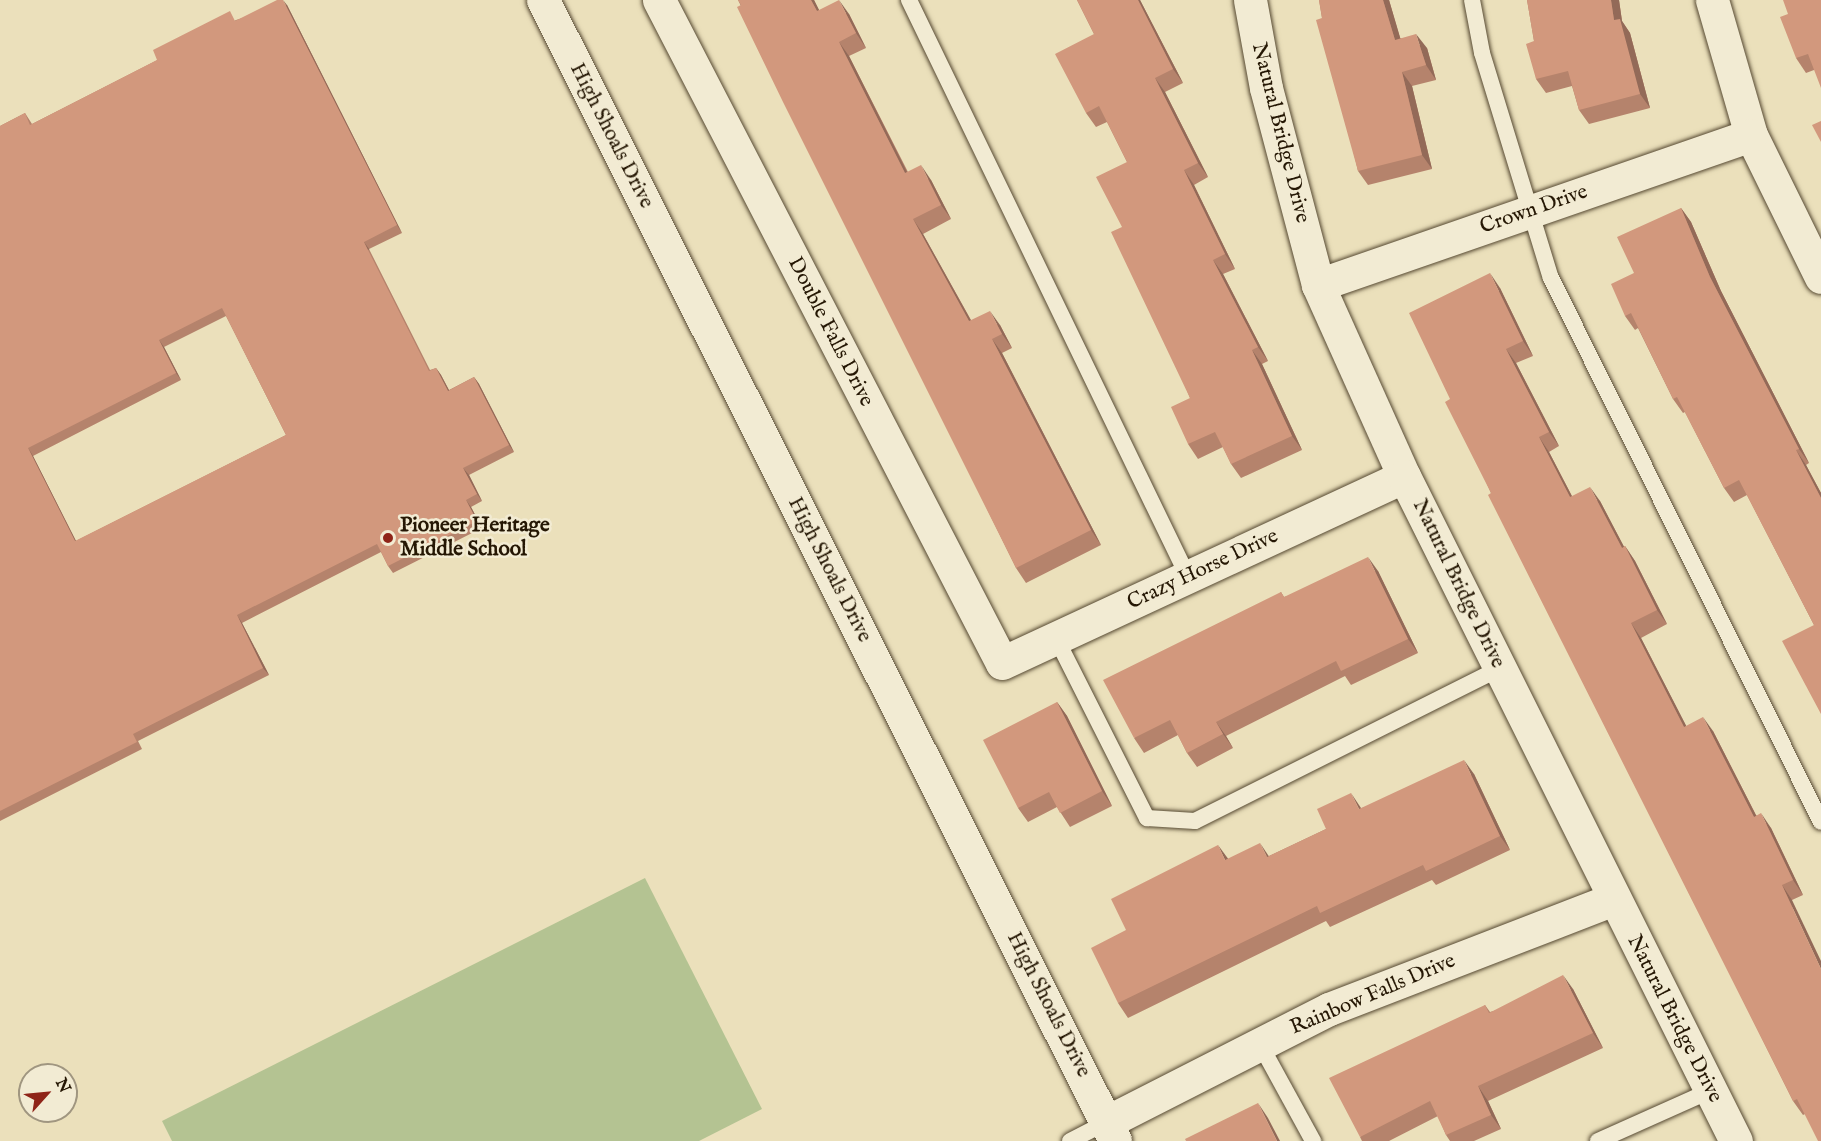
<!DOCTYPE html>
<html>
<head>
<meta charset="utf-8">
<style>
  body { margin:0 }
  #map { position:relative; width:1821px; height:1141px; overflow:hidden; background:#ebe0bb; font-family:"IM FELL English",serif }
  div>[style] { position:absolute }
  .green>* { inset:0; background:#b4c392 }
  .roads { filter:drop-shadow(0 0 2px #564932) drop-shadow(0 0 2px #564932) }
  .service>* { height:16px; margin:-8px; padding:0 8px; transform-origin:8px; border-radius:8px; background:#f2ebd3 }
  .minor>* { height:33px; margin:-16.5px; padding:0 16.5px; transform-origin:16.5px; border-radius:16.5px; background:#f2ebd3 }
  .tertiary>* { height:33px; margin:-16.5px; padding:0 16.5px; transform-origin:16.5px; border-radius:16.5px; background:#f2ebd3 }
  .wall>* { inset:0; background:#b5836c }
  .shaded-wall>* { inset:0; background:#936a58; transform-origin:0 0 }
  .building>* { inset:0; background:#d2987d }
  .dots>* { width:16px; height:16px; translate:-50% -50%; box-sizing:border-box; border:3px solid #f2ebd3; border-radius:50% }
  span { translate:-50% -50%; white-space:nowrap; text-align:center; line-height:1.15; -webkit-text-stroke:5px #f2ebd3; paint-order:stroke }
  .street-label { font-size:21px; color:#251704 }
  .poi-label { font-size:21px; color:#251704; font-weight:700 }
  .left { translate:0 -50%; text-align:left }
  .north { position:absolute; left:18px; top:1063px; width:60px; height:60px; box-sizing:border-box; background:#f2ebd3; border:2px solid #a09680; border-radius:50%; rotate:63deg; font-size:16px; font-weight:700; line-height:24px; text-align:center; color:#251704 }
  .north::after { content:''; display:block; margin:auto; width:21px; height:27px; background:#8f2418; clip-path:polygon(50% 0,100% 100%,50% 72%,0 100%) }
</style>
</head>
<body>
<div id="map">
  <div class="green">
    <div style="clip-path:polygon(645px 878px,762px 1109px,699px 1141px,172px 1141px,162px 1121px)"></div>
  </div>
  <div class="roads">
    <div class="service">
      <div style="left:909px;top:0;width:641px;rotate:64.19deg"></div>
      <div style="left:1472px;top:0;width:54px;rotate:79.3deg"></div>
      <div style="left:1482px;top:53px;width:235px;rotate:73deg"></div>
      <div style="left:1551px;top:278px;width:607px;rotate:63.6deg"></div>
      <div style="left:1056px;top:638px;width:202px;rotate:63.2deg"></div>
      <div style="left:1147px;top:818px;width:48px;rotate:3.6deg"></div>
      <div style="left:1195px;top:821px;width:341px;rotate:-26.6deg"></div>
      <div style="left:1260px;top:1044px;width:111px;rotate:61.3deg"></div>
      <div style="left:1070px;top:1141px;width:42px;rotate:-27.2deg"></div>
      <div style="left:1598px;top:1141px;width:123px;rotate:-24.1deg"></div>
    </div>
    <div class="minor">
      <div style="left:659px;top:0;width:746px;rotate:62.65deg"></div>
      <div style="left:1002px;top:663px;width:443px;rotate:-24.9deg"></div>
      <div style="left:1250px;top:0;width:89px;rotate:79.7deg"></div>
      <div style="left:1266px;top:88px;width:204px;rotate:75.2deg"></div>
      <div style="left:1318px;top:285px;width:209px;rotate:65.8deg"></div>
      <div style="left:1404px;top:476px;width:743px;rotate:63.47deg"></div>
      <div style="left:1712px;top:0;width:141px;rotate:73.9deg"></div>
      <div style="left:1751px;top:135px;width:158px;rotate:63.8deg"></div>
      <div style="left:1318px;top:285px;width:458px;rotate:-19.1deg"></div>
      <div style="left:1107px;top:1122px;width:249px;rotate:-27deg"></div>
      <div style="left:1329px;top:1009px;width:305px;rotate:-21.1deg"></div>
    </div>
    <div class="tertiary">
      <div style="left:543px;top:0;width:1276px;rotate:63.37deg"></div>
    </div>
  </div>
  <div class="wall">
    <div style="clip-path:polygon(738px 0,814px 0,819px 10px,849px 14px,866px 48px,849px 56px,908px 172px,931px 180px,951px 219px,923px 234px,971px 320px,1000px 325px,1012px 348px,1002px 353px,1101px 545px,1026px 583px,1016px 568px)"></div>
    <div style="clip-path:polygon(1077px 0,1140px 0,1183px 83px,1165px 92px,1208px 177px,1194px 185px,1235px 269px,1223px 274px,1268px 361px,1262px 364px,1302px 450px,1241px 478px,1231px 464px,1223px 447px,1198px 459px,1188px 444px,1190px 398px,1122px 227px,1127px 162px,1107px 122px,1096px 127px,1086px 113px,1094px 34px)"></div>
    <div style="clip-path:polygon(1319px 0,1389px 0,1400px 38px,1427px 48px,1436px 80px,1412px 86px,1432px 169px,1368px 185px,1358px 171px,1322px 18px)"></div>
    <div style="clip-path:polygon(1527px 0,1619px 0,1622px 21px,1630px 33px,1650px 108px,1589px 124px,1579px 110px,1572px 86px,1546px 93px,1536px 79px,1534px 41px)"></div>
    <div style="clip-path:polygon(1821px 0,1814px 70px,1806px 73px,1796px 58px)"></div>
    <div style="clip-path:polygon(evenodd,287px 5px,402px 233px,369px 249px,430px 370px,436px 368px,441px 375px,449px 390px,474px 377px,479px 384px,514px 452px,469px 475px,482px 501px,471px 507px,482px 528px,393px 573px,388px 566px,381px 552px,242px 623px,269px 675px,138px 741px,142px 749px,0 821px,0 126px,25px 113px,32px 124px,236px 20px,287px 5px,226px 316px,286px 435px,76px 541px,33px 456px,181px 380px,164px 347px,226px 316px)"></div>
    <div style="clip-path:polygon(1681px 208px,1691px 222px,1721px 291px,1809px 463px,1806px 465px,1821px 493px,1821px 714px,1814px 625px,1747px 495px,1734px 502px,1724px 488px,1685px 412px,1683px 413px,1673px 399px,1638px 328px,1635px 330px,1625px 316px,1634px 273px)"></div>
    <div style="clip-path:polygon(1500px 288px,1533px 356px,1516px 363px,1559px 446px,1549px 452px,1572px 496px,1600px 501px,1624px 547px,1625px 546px,1635px 561px,1667px 624px,1641px 638px,1686px 726px,1713px 731px,1756px 815px,1771px 828px,1803px 895px,1792px 900px,1805px 1114px,1803px 1115px,1793px 1101px,1491px 493px,1450px 399px)"></div>
    <div style="clip-path:polygon(1378px 571px,1418px 653px,1351px 685px,1345px 676px,1226px 736px,1233px 748px,1197px 767px,1187px 753px,1178px 735px,1144px 753px,1134px 738px,1281px 592px,1284px 597px)"></div>
    <div style="clip-path:polygon(1057px 702px,1067px 716px,1112px 806px,1070px 827px,1057px 807px,1028px 822px,1018px 808px)"></div>
    <div style="clip-path:polygon(1474px 774px,1510px 850px,1436px 885px,1432px 880px,1330px 927px,1326px 921px,1128px 1018px,1118px 1003px,1126px 930px,1228px 859px,1269px 856px,1326px 829px,1362px 808px)"></div>
    <div style="clip-path:polygon(1573px 989px,1603px 1048px,1488px 1101px,1501px 1129px,1474px 1141px,1450px 1141px,1446px 1135px,1438px 1116px,1389px 1141px,1362px 1141px,1360px 1137px,1485px 1005px,1490px 1012px)"></div>
  </div>
  <div class="shaded-wall">
    <div style="clip-path:polygon(283px 0,287px 5px,402px 233px,397px 225px)"></div>
    <div style="clip-path:polygon(811px 0,814px 0,827px 26px,817px 11px)"></div>
    <div style="clip-path:polygon(839px 0,849px 14px,866px 48px,856px 33px)"></div>
    <div style="clip-path:polygon(1138px 0,1140px 0,1183px 83px,1173px 69px)"></div>
    <div style="clip-path:polygon(1383px 0,1389px 0,1405px 54px,1395px 40px)"></div>
    <div style="clip-path:polygon(1611px 0,1619px 0,1622px 21px,1630px 33px,1650px 108px,1640px 94px,1614px 20px)"></div>
    <div style="clip-path:polygon(1416px 34px,1427px 48px,1436px 80px,1426px 65px)"></div>
    <div style="clip-path:polygon(839px 42px,849px 56px,915px 188px,905px 173px)"></div>
    <div style="clip-path:polygon(1402px 72px,1412px 86px,1432px 169px,1422px 155px)"></div>
    <div style="clip-path:polygon(1155px 78px,1165px 92px,1208px 177px,1198px 163px)"></div>
    <div style="clip-path:polygon(921px 165px,931px 180px,951px 219px,941px 205px)"></div>
    <div style="clip-path:polygon(1184px 170px,1194px 185px,1235px 269px,1225px 254px)"></div>
    <div style="clip-path:polygon(1681px 208px,1691px 222px,1721px 291px,1809px 463px,1799px 449px,1710px 277px)"></div>
    <div style="clip-path:polygon(913px 219px,923px 234px,979px 335px,969px 321px)"></div>
    <div style="left:364px;top:242px;width:9px;height:144px;rotate:54deg"></div>
    <div style="clip-path:polygon(1213px 260px,1223px 274px,1268px 361px,1258px 347px)"></div>
    <div style="clip-path:polygon(1490px 273px,1500px 288px,1533px 356px,1523px 341px)"></div>
    <div style="clip-path:polygon(990px 311px,1000px 325px,1012px 348px,1002px 334px)"></div>
    <div style="clip-path:polygon(992px 339px,1002px 353px,1101px 545px,1091px 530px)"></div>
    <div style="clip-path:polygon(159px 340px,164px 347px,181px 380px,176px 373px)"></div>
    <div style="clip-path:polygon(1506px 349px,1516px 363px,1559px 446px,1549px 432px)"></div>
    <div style="clip-path:polygon(1252px 350px,1262px 364px,1302px 450px,1292px 436px)"></div>
    <div style="clip-path:polygon(436px 368px,441px 375px,453px 398px,448px 391px)"></div>
    <div style="clip-path:polygon(474px 377px,479px 384px,514px 452px,509px 445px)"></div>
    <div style="clip-path:polygon(1539px 437px,1549px 452px,1580px 512px,1570px 497px)"></div>
    <div style="clip-path:polygon(28px 448px,33px 456px,80px 549px,75px 541px)"></div>
    <div style="clip-path:polygon(1796px 450px,1806px 465px,1821px 493px,1821px 498px)"></div>
    <div style="clip-path:polygon(463px 468px,469px 475px,482px 501px,477px 494px)"></div>
    <div style="clip-path:polygon(1590px 487px,1600px 501px,1632px 562px,1622px 548px)"></div>
    <div style="clip-path:polygon(466px 500px,471px 507px,482px 528px,477px 521px)"></div>
    <div style="clip-path:polygon(1625px 546px,1635px 561px,1667px 624px,1657px 610px)"></div>
    <div style="clip-path:polygon(1368px 557px,1378px 571px,1418px 653px,1408px 639px)"></div>
    <div style="clip-path:polygon(237px 615px,242px 623px,269px 675px,263px 668px)"></div>
    <div style="clip-path:polygon(1631px 623px,1641px 638px,1694px 741px,1684px 727px)"></div>
    <div style="clip-path:polygon(1057px 702px,1067px 716px,1112px 806px,1102px 791px)"></div>
    <div style="clip-path:polygon(1703px 717px,1713px 731px,1764px 831px,1754px 817px)"></div>
    <div style="clip-path:polygon(1216px 722px,1226px 736px,1233px 748px,1223px 734px)"></div>
    <div style="clip-path:polygon(1464px 760px,1474px 774px,1510px 850px,1500px 836px)"></div>
    <div style="clip-path:polygon(1351px 793px,1361px 808px,1369px 824px,1359px 809px)"></div>
    <div style="clip-path:polygon(1761px 813px,1771px 828px,1803px 895px,1793px 880px)"></div>
    <div style="clip-path:polygon(1260px 843px,1270px 858px,1267px 857px)"></div>
    <div style="clip-path:polygon(1218px 845px,1229px 860px,1225px 860px)"></div>
    <div style="clip-path:polygon(1782px 885px,1792px 900px,1821px 961px,1821px 969px)"></div>
    <div style="clip-path:polygon(1563px 975px,1573px 989px,1603px 1048px,1593px 1033px)"></div>
    <div style="clip-path:polygon(1478px 1086px,1488px 1101px,1501px 1129px,1491px 1115px)"></div>
    <div style="clip-path:polygon(1258px 1103px,1268px 1118px,1280px 1141px,1277px 1141px)"></div>
  </div>
  <div class="building">
    <div style="clip-path:polygon(evenodd,277px 0,283px 0,397px 225px,364px 242px,429px 371px,436px 368px,448px 391px,474px 377px,509px 445px,463px 468px,477px 494px,466px 500px,477px 521px,388px 566px,377px 544px,237px 615px,263px 668px,133px 734px,137px 742px,0 811px,0 126px,25px 113px,30px 125px,157px 60px,153px 50px,230px 11px,235px 21px,277px 0,222px 308px,286px 435px,75px 541px,28px 448px,176px 373px,159px 340px,222px 308px)"></div>
    <div style="clip-path:polygon(738px 0,811px 0,817px 11px,839px 0,856px 33px,839px 42px,905px 173px,921px 165px,941px 205px,913px 219px,969px 321px,990px 311px,1002px 334px,992px 339px,1091px 530px,1016px 568px,783px 102px,737px 7px,741px 5px)"></div>
    <div style="clip-path:polygon(1077px 0,1138px 0,1173px 69px,1155px 78px,1198px 163px,1184px 170px,1225px 254px,1213px 260px,1258px 347px,1252px 350px,1292px 436px,1231px 464px,1215px 432px,1188px 444px,1171px 407px,1190px 398px,1111px 232px,1122px 227px,1096px 177px,1127px 162px,1099px 106px,1086px 113px,1055px 54px,1094px 34px)"></div>
    <div style="clip-path:polygon(1319px 0,1383px 0,1395px 40px,1416px 34px,1426px 65px,1402px 72px,1422px 155px,1358px 171px,1316px 20px,1322px 18px)"></div>
    <div style="clip-path:polygon(1527px 0,1611px 0,1614px 20px,1620px 19px,1640px 94px,1579px 110px,1568px 71px,1536px 79px,1526px 44px,1534px 41px)"></div>
    <div style="clip-path:polygon(1783px 0,1821px 0,1821px 88px,1808px 54px,1796px 58px,1780px 17px,1788px 14px)"></div>
    <div style="clip-path:polygon(1821px 121px,1821px 142px,1812px 125px)"></div>
    <div style="clip-path:polygon(1681px 208px,1710px 277px,1799px 449px,1796px 450px,1821px 498px,1821px 714px,1782px 641px,1814px 625px,1739px 480px,1724px 488px,1677px 397px,1673px 399px,1631px 313px,1625px 316px,1611px 284px,1634px 273px,1617px 237px)"></div>
    <div style="clip-path:polygon(1490px 273px,1523px 341px,1506px 349px,1549px 432px,1539px 437px,1570px 497px,1590px 487px,1622px 548px,1625px 546px,1657px 610px,1631px 623px,1684px 727px,1703px 717px,1754px 817px,1761px 813px,1793px 880px,1782px 885px,1821px 969px,1821px 1141px,1818px 1141px,1797px 1099px,1793px 1101px,1488px 495px,1491px 493px,1445px 402px,1450px 399px,1409px 313px)"></div>
    <div style="clip-path:polygon(1368px 557px,1408px 639px,1341px 671px,1336px 661px,1216px 722px,1223px 734px,1187px 753px,1170px 720px,1134px 738px,1103px 680px,1281px 592px,1284px 597px)"></div>
    <div style="clip-path:polygon(1057px 702px,1102px 791px,1060px 813px,1049px 792px,1018px 808px,983px 740px)"></div>
    <div style="clip-path:polygon(1464px 760px,1500px 836px,1426px 871px,1423px 865px,1320px 913px,1317px 906px,1118px 1003px,1091px 948px,1126px 930px,1111px 899px,1218px 845px,1225px 860px,1260px 843px,1267px 857px,1326px 829px,1317px 809px,1351px 793px,1359px 809px)"></div>
    <div style="clip-path:polygon(1563px 975px,1593px 1033px,1478px 1086px,1491px 1115px,1446px 1135px,1430px 1101px,1360px 1137px,1329px 1078px,1485px 1005px,1489px 1013px)"></div>
    <div style="clip-path:polygon(1258px 1103px,1277px 1141px,1186px 1141px,1185px 1139px)"></div>
  </div>
  <div class="dots">
    <div style="left:388px;top:538px;background:#8f2418"></div>
  </div>
  <div class="street-label">
    <span style="left:1280px;top:133px;rotate:76deg">Natural Bridge Drive</span>
    <span style="left:611px;top:136px;rotate:63deg">High Shoals Drive</span>
    <span style="left:1534px;top:210px;rotate:-19deg">Crown Drive</span>
    <span style="left:830px;top:332px;rotate:63deg">Double Falls Drive</span>
    <span style="left:829px;top:570px;rotate:63deg">High Shoals Drive</span>
    <span style="left:1203px;top:570px;rotate:-25deg">Crazy Horse Drive</span>
    <span style="left:1458px;top:584px;rotate:64deg">Natural Bridge Drive</span>
    <span style="left:1373px;top:995px;rotate:-23deg">Rainbow Falls Drive</span>
    <span style="left:1048px;top:1005px;rotate:63deg">High Shoals Drive</span>
    <span style="left:1674px;top:1019px;rotate:63deg">Natural Bridge Drive</span>
  </div>
  <div class="poi-label">
    <span class="left" style="left:400px;top:538px">Pioneer Heritage<br>Middle School</span>
  </div>
  <div class="north">N</div>
</div>
</body>
</html>
